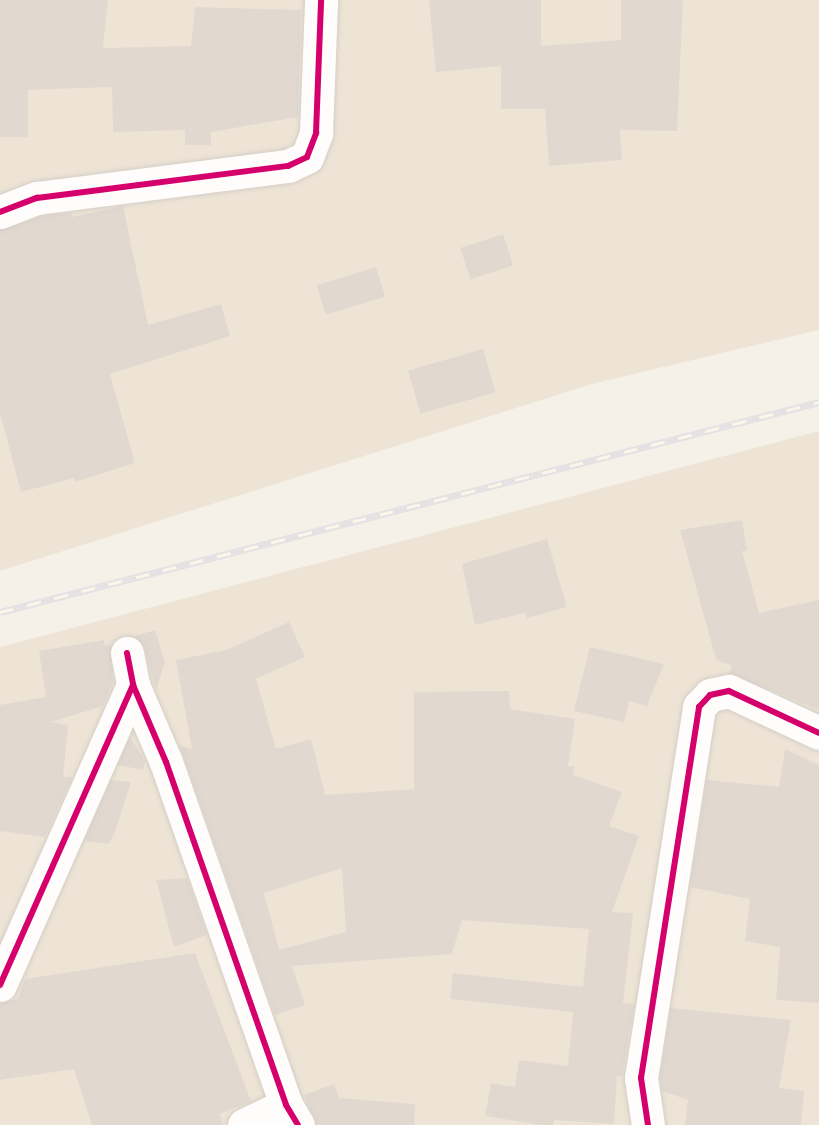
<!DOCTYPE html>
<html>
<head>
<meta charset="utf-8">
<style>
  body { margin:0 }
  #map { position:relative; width:819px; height:1125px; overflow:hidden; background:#f5f1e8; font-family:Raleway,sans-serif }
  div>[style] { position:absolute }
  .residential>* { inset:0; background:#eee4d6 }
  .building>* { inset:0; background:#e1d9d0; transform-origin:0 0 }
  .roads { filter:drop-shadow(0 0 2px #d4cec6) drop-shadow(0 0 2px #d4cec6) }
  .street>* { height:33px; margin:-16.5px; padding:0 16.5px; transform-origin:16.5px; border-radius:16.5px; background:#fefdfc }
  .rail>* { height:7px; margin-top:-3.5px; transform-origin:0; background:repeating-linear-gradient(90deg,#fdf6e8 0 14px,#e4e1e4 0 28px); box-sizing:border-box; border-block:2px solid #e4e1e4 }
  .cycleway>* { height:6px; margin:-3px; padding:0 3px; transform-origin:3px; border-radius:3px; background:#d6006c }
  span { translate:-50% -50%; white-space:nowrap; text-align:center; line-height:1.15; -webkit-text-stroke:4.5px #fdf6e8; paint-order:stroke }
</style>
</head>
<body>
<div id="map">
  <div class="residential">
    <div style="clip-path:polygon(0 0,819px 0,819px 330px,592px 384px,0 571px)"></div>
    <div style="clip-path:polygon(819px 431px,819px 1125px,0 1125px,0 647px)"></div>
  </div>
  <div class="building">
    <div style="clip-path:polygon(0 0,108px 0,103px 48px,191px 46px,195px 7px,301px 10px,298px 117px,211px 132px,211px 145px,185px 145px,185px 130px,113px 132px,112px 87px,28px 90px,28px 137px,0 137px)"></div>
    <div style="clip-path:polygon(429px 0,541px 0,541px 46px,621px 40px,621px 0,683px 0,677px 131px,620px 130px,622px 160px,549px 166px,545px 109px,501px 109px,501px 66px,436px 72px)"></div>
    <div style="clip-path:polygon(123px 206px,148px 325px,221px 304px,230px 336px,110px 374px,135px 463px,75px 482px,74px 478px,21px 492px,0 413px,0 230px,42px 216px,71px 213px,72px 217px)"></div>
    <div style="left:503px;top:234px;width:33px;height:45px;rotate:72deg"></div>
    <div style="left:376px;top:267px;width:31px;height:62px;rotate:73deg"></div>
    <div style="left:483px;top:349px;width:45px;height:78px;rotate:74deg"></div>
    <div style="clip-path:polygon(742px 520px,747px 551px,742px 551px,759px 613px,819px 600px,819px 710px,729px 673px,732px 666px,716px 659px,680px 530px)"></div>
    <div style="clip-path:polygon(547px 539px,567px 607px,527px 618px,525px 613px,475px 625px,462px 564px)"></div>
    <div style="clip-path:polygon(evenodd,289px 622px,305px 657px,256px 679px,276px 749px,311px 739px,325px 795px,414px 789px,414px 692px,509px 691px,510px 709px,575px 719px,568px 766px,575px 767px,573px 775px,622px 792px,609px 826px,639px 836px,612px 912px,633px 913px,623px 1003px,634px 1004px,622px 1077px,617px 1076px,614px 1124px,554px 1120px,553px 1125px,541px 1125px,485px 1116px,491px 1083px,515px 1087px,519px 1060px,568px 1066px,573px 1012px,450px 999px,453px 973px,583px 987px,589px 929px,462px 920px,452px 954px,292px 966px,305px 1005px,275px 1015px,180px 746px,192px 749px,176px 660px,226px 650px,289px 622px,342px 868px,346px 932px,279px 950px,264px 893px,342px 868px)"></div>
    <div style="clip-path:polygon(155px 630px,165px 662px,156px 690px,145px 649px,135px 636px)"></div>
    <div style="clip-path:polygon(104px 640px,105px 646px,111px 644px,113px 683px,103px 706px,51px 722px,68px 725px,63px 777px,72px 777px,45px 837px,0 831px,0 705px,46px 697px,39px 651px)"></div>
    <div style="clip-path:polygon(590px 647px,664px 664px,647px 706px,629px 701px,624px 722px,574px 711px)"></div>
    <div style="clip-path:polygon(130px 737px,145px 761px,143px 770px,118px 765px)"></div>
    <div style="clip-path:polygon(785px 749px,819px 765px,819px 1003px,776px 1000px,780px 947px,745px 941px,750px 899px,690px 887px,707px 780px,779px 787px)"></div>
    <div style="clip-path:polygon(111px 780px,131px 782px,116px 829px,109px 844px,84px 841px)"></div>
    <div style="clip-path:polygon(187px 878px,207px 935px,174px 947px,156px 880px)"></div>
    <div style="clip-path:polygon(195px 953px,251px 1101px,220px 1114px,223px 1125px,92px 1125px,74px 1069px,0 1080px,0 1003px,18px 999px,25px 979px)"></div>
    <div style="clip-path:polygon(671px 1008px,791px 1020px,779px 1088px,804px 1091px,801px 1125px,685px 1125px,688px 1100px,662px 1091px,660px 1078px)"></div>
    <div style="clip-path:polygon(334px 1084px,339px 1098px,415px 1104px,414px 1125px,317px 1125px,304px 1095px)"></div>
  </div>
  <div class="roads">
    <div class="street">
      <div style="left:0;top:212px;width:40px;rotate:-21deg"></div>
      <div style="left:37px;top:198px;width:253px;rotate:-7.3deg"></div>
      <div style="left:288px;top:166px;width:21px;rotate:-25deg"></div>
      <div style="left:307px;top:157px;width:26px;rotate:-69deg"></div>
      <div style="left:316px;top:133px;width:133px;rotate:-87.8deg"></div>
      <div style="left:127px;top:653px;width:33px;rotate:79deg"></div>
      <div style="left:133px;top:685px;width:84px;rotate:66.8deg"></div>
      <div style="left:166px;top:762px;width:363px;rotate:70.7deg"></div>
      <div style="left:286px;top:1105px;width:23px;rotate:59deg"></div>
      <div style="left:0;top:985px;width:328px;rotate:-66.1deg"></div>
      <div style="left:244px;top:1125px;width:47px;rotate:-25.5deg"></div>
      <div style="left:648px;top:1125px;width:48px;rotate:-98.5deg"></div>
      <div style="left:641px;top:1078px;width:376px;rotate:-81.1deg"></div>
      <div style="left:699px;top:707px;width:16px;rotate:-47deg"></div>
      <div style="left:710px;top:695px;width:19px;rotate:-12deg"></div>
      <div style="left:729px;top:691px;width:99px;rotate:25deg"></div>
    </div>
  </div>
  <div class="rail">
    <div style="left:0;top:612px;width:845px;rotate:-14.38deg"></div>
  </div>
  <div class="cycleway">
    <div style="left:0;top:212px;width:40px;rotate:-21deg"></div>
    <div style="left:37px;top:198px;width:253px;rotate:-7.3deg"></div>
    <div style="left:288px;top:166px;width:21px;rotate:-25deg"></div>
    <div style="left:307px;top:157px;width:26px;rotate:-69deg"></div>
    <div style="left:316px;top:133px;width:133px;rotate:-87.8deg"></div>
    <div style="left:127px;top:653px;width:33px;rotate:79deg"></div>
    <div style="left:133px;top:685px;width:84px;rotate:66.8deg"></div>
    <div style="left:166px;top:762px;width:363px;rotate:70.7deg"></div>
    <div style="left:286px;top:1105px;width:23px;rotate:59deg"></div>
    <div style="left:0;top:985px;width:328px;rotate:-66.1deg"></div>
    <div style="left:648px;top:1125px;width:48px;rotate:-98.5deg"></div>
    <div style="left:641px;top:1078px;width:376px;rotate:-81.1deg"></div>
    <div style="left:699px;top:707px;width:16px;rotate:-47deg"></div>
    <div style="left:710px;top:695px;width:19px;rotate:-12deg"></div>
    <div style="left:729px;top:691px;width:99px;rotate:25deg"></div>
  </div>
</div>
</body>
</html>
